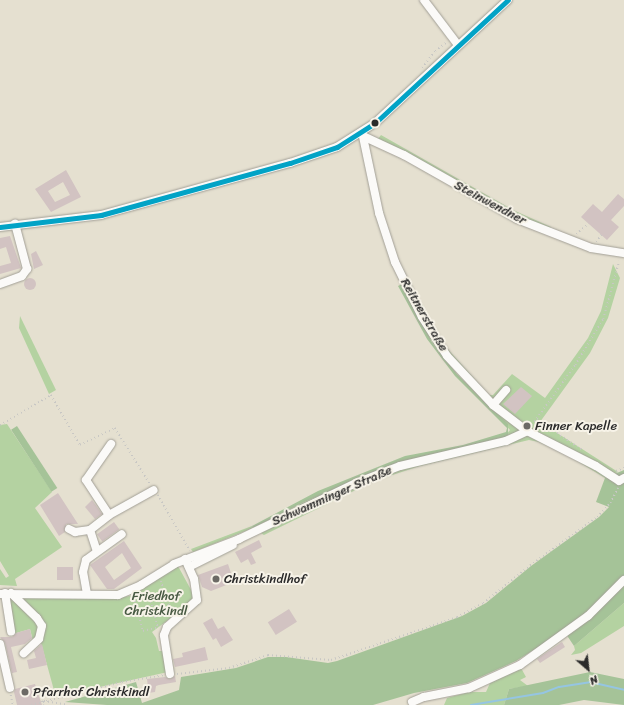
<!DOCTYPE html>
<html>
<head>
<meta charset="utf-8">
<style>
  body { margin:0 }
  #map { position:relative; width:624px; height:705px; overflow:hidden; background:#e5e0d0; font-family:Sriracha,sans-serif }
  div>[style] { position:absolute }
  .green>* { inset:0; background:#b4d2a1 }
  .forest>* { inset:0; background:#a5c398; transform-origin:0 0 }
  .stream>* { height:2px; margin:-1px; padding:0 1px; transform-origin:1px; border-radius:1px; background:#95c5e2 }
  .building>* { inset:0; background:#d2c3c2; transform-origin:0 0 }
  .round { border-radius:50% }
  .path>* { height:1.5px; margin-top:-0.75px; transform-origin:0; background:repeating-linear-gradient(90deg,#c8c7c4 0 1px,transparent 0 4px) }
  .roads { filter:drop-shadow(0 0 1px #a29f96) drop-shadow(0 0 1px #a29f96) }
  .minor>* { height:8px; margin:-4px; padding:0 4px; transform-origin:4px; border-radius:4px; background:#fbfaf8 }
  .bus-1>* { height:5px; margin:-2.5px; padding:0 2.5px; transform-origin:2.5px; border-radius:2.5px; background:#02a3c6 }
  .dots>* { width:11px; height:11px; translate:-50% -50%; box-sizing:border-box; border:2px solid #f7f3e8; border-radius:50% }
  span { translate:-50% -50%; white-space:nowrap; text-align:center; line-height:1.15; -webkit-text-stroke:4px #f7f3e8; paint-order:stroke }
  .street-label { font-size:13px; color:#2b2b2b }
  .poi-label { font-size:13px; color:#2b2b2b }
  .left { translate:0 -50%; text-align:left }
  .park-label { font-size:13px; color:#485a43 }
  .north { position:absolute; left:568px; top:649px; width:40px; height:40px; -webkit-text-stroke:3px #f7f3e8; paint-order:stroke; rotate:152deg; font-size:11px; font-weight:700; line-height:16px; text-align:center; color:#2b2b2b }
  .north::after { content:''; display:block; margin:auto; width:14px; height:18px; background:#2b2b2b; clip-path:polygon(50% 0,100% 100%,50% 72%,0 100%) }
</style>
</head>
<body>
<div id="map">
  <div class="green">
    <div style="clip-path:polygon(381px 135px,513px 210px,551px 227px,548px 235px,496px 212px,420px 167px,374px 144px)"></div>
    <div style="clip-path:polygon(613px 264px,620px 278px,608px 318px,590px 353px,540px 422px,618px 472px,605px 478px,569px 456px,539px 442px,529px 440px,420px 466px,374px 481px,264px 535px,253px 528px,193px 552px,191px 549px,252px 526px,253px 528px,302px 503px,392px 465px,502px 439px,510px 430px,433px 344px,402px 284px,407px 277px,445px 346px,489px 395px,493px 395px,512px 374px,545px 398px,588px 338px,601px 311px)"></div>
    <div style="clip-path:polygon(20px 316px,56px 390px,49px 394px,19px 328px)"></div>
    <div style="clip-path:polygon(7px 424px,52px 492px,35px 508px,62px 547px,15px 579px,17px 586px,0 585px,0 569px,6px 578px,9px 576px,0 561px,0 425px)"></div>
    <div style="clip-path:polygon(178px 566px,196px 599px,152px 632px,156px 638px,159px 651px,164px 651px,168px 672px,86px 690px,55px 694px,41px 643px,34px 645px,30px 629px,13px 634px,9px 601px,18px 595px,116px 598px,130px 596px)"></div>
    <div style="clip-path:polygon(624px 603px,624px 626px,581px 653px,571px 655px,575px 650px,574px 646px)"></div>
    <div style="clip-path:polygon(521px 668px,526px 677px,520px 680px,528px 686px,509px 689px,504px 705px,444px 705px,447px 698px,469px 692px,486px 692px,490px 683px)"></div>
  </div>
  <div class="forest">
    <div style="clip-path:polygon(402px 284px,433px 344px,457px 374px,508px 424px,508px 435px,502px 439px,392px 465px,302px 503px,253px 528px,252px 526px,318px 491px,405px 456px,463px 445px,506px 432px,507px 428px,455px 376px,427px 339px,398px 286px)"></div>
    <div style="left:17px;top:426px;width:74px;height:7px;rotate:57deg"></div>
    <div style="clip-path:polygon(624px 470px,624px 603px,574px 646px,564px 631px,516px 661px,467px 683px,414px 693px,373px 705px,107px 705px,65px 702px,136px 682px,142px 703px,179px 690px,181px 677px,236px 668px,268px 657px,286px 657px,328px 663px,337px 661px,462px 616px,486px 603px,531px 566px,599px 517px,609px 507px,596px 502px,605px 478px)"></div>
    <div style="clip-path:polygon(590px 672px,624px 679px,624px 705px,584px 700px,559px 705px,504px 705px,509px 689px)"></div>
  </div>
  <div class="stream">
    <div style="left:471px;top:705px;width:73px;rotate:-9.5deg"></div>
    <div style="left:543px;top:693px;width:17px;rotate:-21deg"></div>
    <div style="left:559px;top:687px;width:31px;rotate:-9deg"></div>
    <div style="left:590px;top:682px;width:35px;rotate:13deg"></div>
  </div>
  <div class="building">
    <div style="clip-path:polygon(evenodd,66px 170px,81px 197px,51px 212px,35px 189px,66px 170px,63px 182px,70px 195px,55px 202px,48px 191px,63px 182px)"></div>
    <div style="clip-path:polygon(618px 194px,624px 199px,624px 206px,611px 220px,619px 227px,607px 240px,581px 217px,593px 204px,602px 212px)"></div>
    <div style="clip-path:polygon(10px 236px,21px 268px,0 274px,0 266px,11px 263px,6px 247px,0 249px,0 238px)"></div>
    <div style="clip-path:polygon(36px 251px,43px 265px,34px 269px,31px 254px)"></div>
    <div class="round" style="left:24px;top:278px;width:12px;height:12px"></div>
    <div style="clip-path:polygon(521px 387px,532px 396px,515px 414px,503px 404px)"></div>
    <div style="clip-path:polygon(58px 493px,78px 524px,66px 524px,65px 532px,59px 536px,40px 505px)"></div>
    <div style="clip-path:polygon(92px 500px,102px 514px,95px 519px,85px 507px)"></div>
    <div style="left:114px;top:522px;width:9px;height:21px;rotate:54deg"></div>
    <div style="clip-path:polygon(259px 540px,262px 547px,251px 553px,256px 563px,251px 565px,248px 559px,241px 563px,235px 552px)"></div>
    <div style="clip-path:polygon(evenodd,124px 541px,142px 568px,114px 589px,107px 589px,90px 565px,124px 541px,122px 553px,131px 568px,114px 580px,105px 567px,122px 553px)"></div>
    <div style="clip-path:polygon(228px 564px,234px 582px,211px 591px,202px 587px,198px 575px)"></div>
    <div style="left:57px;top:567px;width:16px;height:13px"></div>
    <div style="left:289px;top:609px;width:15px;height:25px;rotate:58deg"></div>
    <div style="clip-path:polygon(212px 618px,218px 629px,224px 626px,233px 640px,221px 647px,216px 638px,213px 640px,203px 623px)"></div>
    <div style="clip-path:polygon(30px 629px,32px 638px,25px 644px,11px 647px,17px 672px,12px 673px,5px 643px,0 637px,12px 637px,16px 633px)"></div>
    <div style="clip-path:polygon(562px 642px,565px 647px,540px 663px,537px 659px)"></div>
    <div style="clip-path:polygon(42px 644px,47px 665px,29px 669px,27px 660px,36px 658px,34px 651px)"></div>
    <div style="clip-path:polygon(205px 647px,208px 660px,175px 667px,173px 659px,183px 657px,182px 653px)"></div>
    <div style="clip-path:polygon(175px 676px,176px 682px,159px 685px,156px 686px,155px 692px,142px 694px,141px 688px,148px 687px,147px 679px,165px 677px,170px 679px)"></div>
    <div style="clip-path:polygon(35px 684px,42px 705px,17px 705px,14px 692px,15px 689px)"></div>
  </div>
  <div class="path">
    <div style="left:422px;top:68px;width:21px;rotate:-53deg"></div>
    <div style="left:435px;top:51px;width:15px;rotate:-37deg"></div>
    <div style="left:576px;top:234px;width:16px;rotate:-40deg"></div>
    <div style="left:596px;top:242px;width:9px;rotate:-54deg"></div>
    <div style="left:537px;top:420px;width:56px;rotate:33.4deg"></div>
    <div style="left:0;top:425px;width:59px;rotate:-30.5deg"></div>
    <div style="left:51px;top:395px;width:58px;rotate:59.9deg"></div>
    <div style="left:80px;top:445px;width:39px;rotate:-26deg"></div>
    <div style="left:115px;top:428px;width:66px;rotate:58deg"></div>
    <div style="left:532px;top:425px;width:74px;rotate:-54.4deg"></div>
    <div style="left:575px;top:365px;width:54px;rotate:-58.7deg"></div>
    <div style="left:603px;top:319px;width:60px;rotate:-74.6deg"></div>
    <div style="left:616px;top:471px;width:9px;rotate:-21deg"></div>
    <div style="left:158px;top:495px;width:64px;rotate:60.3deg"></div>
    <div style="left:161px;top:581px;width:34px;rotate:71deg"></div>
    <div style="left:148px;top:590px;width:38px;rotate:75deg"></div>
    <div style="left:134px;top:597px;width:35px;rotate:75deg"></div>
    <div style="left:143px;top:631px;width:16px;rotate:-14deg"></div>
    <div style="left:138px;top:615px;width:16px;rotate:-15deg"></div>
    <div style="left:177px;top:674px;width:52px;rotate:-6.6deg"></div>
    <div style="left:229px;top:668px;width:41px;rotate:-18.4deg"></div>
    <div style="left:268px;top:655px;width:63px;rotate:4.5deg"></div>
    <div style="left:331px;top:660px;width:133px;rotate:-18.8deg"></div>
    <div style="left:457px;top:617px;width:30px;rotate:-28deg"></div>
    <div style="left:483px;top:603px;width:64px;rotate:-38.7deg"></div>
    <div style="left:533px;top:563px;width:79px;rotate:-35.7deg"></div>
    <div style="left:597px;top:517px;width:19px;rotate:-47deg"></div>
    <div style="left:610px;top:503px;width:17px;rotate:-62deg"></div>
    <div style="left:11px;top:695px;width:10px;rotate:79deg"></div>
    <div style="left:42px;top:701px;width:4px;rotate:63deg"></div>
    <div style="left:44px;top:701px;width:24px;rotate:9deg"></div>
    <div style="left:31px;top:705px;width:94px;rotate:-14.2deg"></div>
    <div style="left:122px;top:682px;width:43px;rotate:-9.5deg"></div>
  </div>
  <div class="roads">
    <div class="minor">
      <div style="left:424px;top:0;width:56px;rotate:52.9deg"></div>
      <div style="left:362px;top:132px;width:83px;rotate:78.1deg"></div>
      <div style="left:379px;top:213px;width:52px;rotate:71.9deg"></div>
      <div style="left:395px;top:262px;width:61px;rotate:63.9deg"></div>
      <div style="left:422px;top:317px;width:46px;rotate:57.3deg"></div>
      <div style="left:447px;top:356px;width:67px;rotate:46.8deg"></div>
      <div style="left:493px;top:405px;width:43px;rotate:37.4deg"></div>
      <div style="left:527px;top:431px;width:77px;rotate:26.9deg"></div>
      <div style="left:596px;top:466px;width:27px;rotate:33deg"></div>
      <div style="left:619px;top:481px;width:6px;rotate:-31deg"></div>
      <div style="left:365px;top:137px;width:43px;rotate:24.8deg"></div>
      <div style="left:404px;top:155px;width:130px;rotate:29.5deg"></div>
      <div style="left:517px;top:219px;width:79px;rotate:21.4deg"></div>
      <div style="left:591px;top:248px;width:33px;rotate:9deg"></div>
      <div style="left:0;top:227px;width:102px;rotate:-6.8deg"></div>
      <div style="left:101px;top:215px;width:196px;rotate:-15.4deg"></div>
      <div style="left:290px;top:163px;width:50px;rotate:-18.8deg"></div>
      <div style="left:337px;top:147px;width:45px;rotate:-32.3deg"></div>
      <div style="left:375px;top:123px;width:181px;rotate:-42.8deg"></div>
      <div style="left:0;top:284px;width:23px;rotate:-20deg"></div>
      <div style="left:22px;top:276px;width:9px;rotate:-54deg"></div>
      <div style="left:27px;top:269px;width:47px;rotate:-104.9deg"></div>
      <div style="left:493px;top:405px;width:20px;rotate:-49deg"></div>
      <div style="left:109px;top:515px;width:51px;rotate:-29.1deg"></div>
      <div style="left:69px;top:529px;width:7px;rotate:27deg"></div>
      <div style="left:75px;top:532px;width:15px;rotate:-8deg"></div>
      <div style="left:90px;top:530px;width:22px;rotate:72deg"></div>
      <div style="left:90px;top:530px;width:24px;rotate:-38deg"></div>
      <div style="left:109px;top:515px;width:42px;rotate:-123.3deg"></div>
      <div style="left:86px;top:480px;width:44px;rotate:-55.2deg"></div>
      <div style="left:189px;top:567px;width:49px;rotate:-26.6deg"></div>
      <div style="left:5px;top:593px;width:39px;rotate:81deg"></div>
      <div style="left:11px;top:593px;width:36px;rotate:44deg"></div>
      <div style="left:37px;top:618px;width:9px;rotate:58deg"></div>
      <div style="left:42px;top:626px;width:13px;rotate:103deg"></div>
      <div style="left:39px;top:639px;width:21px;rotate:137deg"></div>
      <div style="left:0;top:594px;width:118px;rotate:0.5deg"></div>
      <div style="left:118px;top:595px;width:25px;rotate:-23deg"></div>
      <div style="left:141px;top:585px;width:39px;rotate:-32deg"></div>
      <div style="left:174px;top:564px;width:70px;rotate:-21deg"></div>
      <div style="left:239px;top:539px;width:130px;rotate:-25.6deg"></div>
      <div style="left:356px;top:483px;width:47px;rotate:-21.1deg"></div>
      <div style="left:400px;top:466px;width:109px;rotate:-13.3deg"></div>
      <div style="left:506px;top:441px;width:23px;rotate:-25deg"></div>
      <div style="left:87px;top:594px;width:22px;rotate:-100deg"></div>
      <div style="left:83px;top:572px;width:12px;rotate:-76deg"></div>
      <div style="left:86px;top:560px;width:44px;rotate:-35.8deg"></div>
      <div style="left:0;top:644px;width:45px;rotate:77.2deg"></div>
      <div style="left:170px;top:674px;width:39px;rotate:-99deg"></div>
      <div style="left:164px;top:635px;width:9px;rotate:-69deg"></div>
      <div style="left:167px;top:627px;width:40px;rotate:-42deg"></div>
      <div style="left:197px;top:600px;width:21px;rotate:-98deg"></div>
      <div style="left:194px;top:579px;width:22px;rotate:-114deg"></div>
      <div style="left:412px;top:702px;width:13px;rotate:-23deg"></div>
      <div style="left:424px;top:697px;width:46px;rotate:-11.3deg"></div>
      <div style="left:469px;top:688px;width:56px;rotate:-24.3deg"></div>
      <div style="left:520px;top:665px;width:84px;rotate:-35.8deg"></div>
      <div style="left:588px;top:616px;width:51px;rotate:-45deg"></div>
    </div>
  </div>
  <div class="bus-1">
    <div style="left:0;top:227px;width:102px;rotate:-6.8deg"></div>
    <div style="left:101px;top:215px;width:196px;rotate:-15.4deg"></div>
    <div style="left:290px;top:163px;width:50px;rotate:-18.8deg"></div>
    <div style="left:337px;top:147px;width:45px;rotate:-32.3deg"></div>
    <div style="left:375px;top:123px;width:181px;rotate:-42.8deg"></div>
  </div>
  <div class="dots">
    <div style="left:375px;top:123px;background:#2b2b2b"></div>
    <div style="left:527px;top:426px;background:#6c6a65"></div>
    <div style="left:216px;top:579px;background:#6c6a65"></div>
    <div style="left:25px;top:692px;background:#6c6a65"></div>
  </div>
  <div class="street-label">
    <span style="left:490px;top:203px;rotate:28deg">Steinwendner</span>
    <span style="left:424px;top:315px;rotate:60deg">Reitnerstraße</span>
    <span style="left:332px;top:496px;rotate:-24deg">Schwamminger Straße</span>
  </div>
  <div class="poi-label">
    <span class="left" style="left:535px;top:426px">Finner Kapelle</span>
    <span class="left" style="left:224px;top:579px">Christkindlhof</span>
    <span class="left" style="left:33px;top:692px">Pfarrhof Christkindl</span>
  </div>
  <div class="park-label">
    <span style="left:156px;top:604px">Friedhof<br>Christkindl</span>
  </div>
  <div class="north">N</div>
</div>
</body>
</html>
